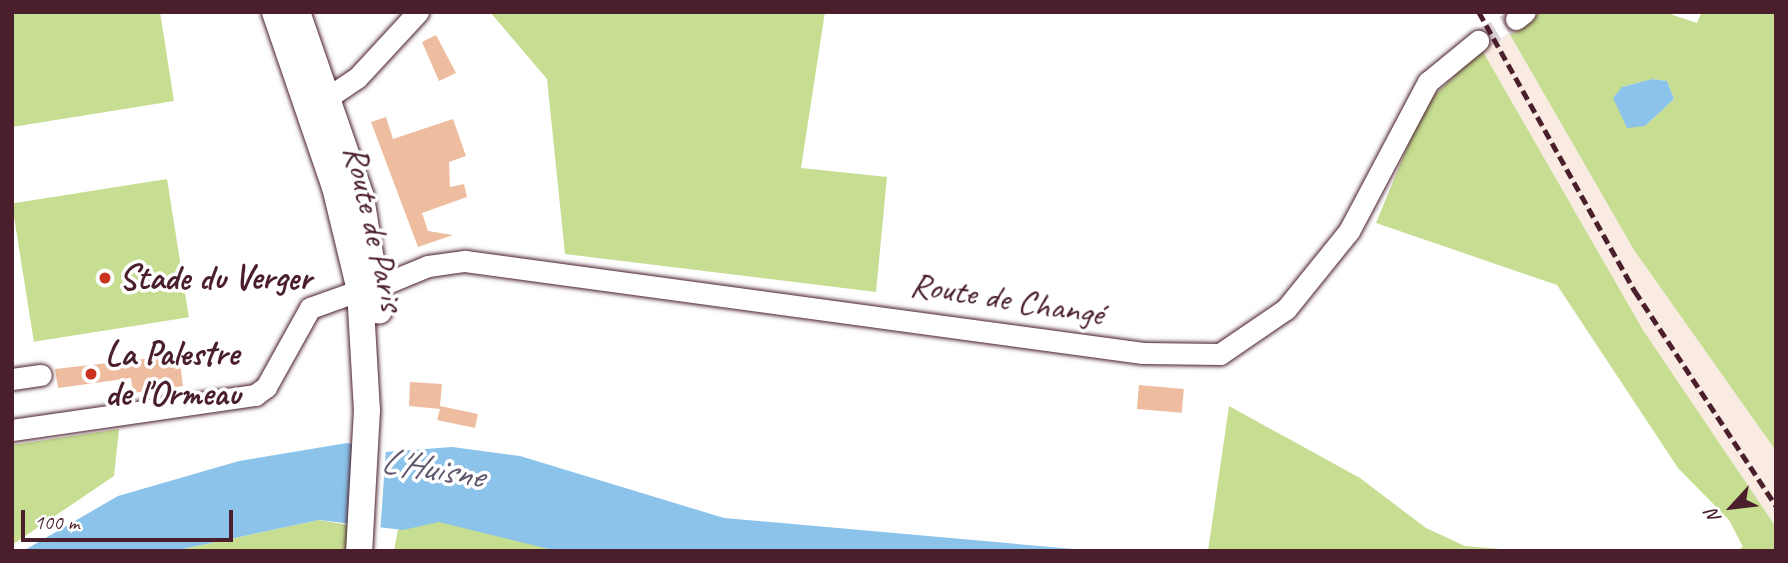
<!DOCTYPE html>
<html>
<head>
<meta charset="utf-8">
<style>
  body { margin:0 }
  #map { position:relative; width:1788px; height:563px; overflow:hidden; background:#fff; font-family:Caveat,sans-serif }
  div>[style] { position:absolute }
  .built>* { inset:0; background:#faebe2 }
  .green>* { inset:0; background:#c6dd92; transform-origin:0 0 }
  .water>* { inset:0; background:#8bc3ea }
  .pier>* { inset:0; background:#fff; transform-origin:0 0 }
  .building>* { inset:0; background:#eebd9f; transform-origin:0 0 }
  .minor-tunnel>* { height:21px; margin-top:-10.5px; transform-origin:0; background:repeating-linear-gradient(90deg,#dbd2d5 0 21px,transparent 0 31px) }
  .roads { filter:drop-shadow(0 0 2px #4a1f2b) drop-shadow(0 0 2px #4a1f2b) }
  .minor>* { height:21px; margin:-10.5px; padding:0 10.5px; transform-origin:10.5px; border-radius:10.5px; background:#fff }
  .major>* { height:26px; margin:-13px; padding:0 13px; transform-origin:13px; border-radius:13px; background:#fff }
  .rail>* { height:4.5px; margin-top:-2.25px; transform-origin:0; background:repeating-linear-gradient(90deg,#4a1f2b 0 10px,transparent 0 15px) }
  .dots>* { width:19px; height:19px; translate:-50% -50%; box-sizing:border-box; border:4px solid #fff; border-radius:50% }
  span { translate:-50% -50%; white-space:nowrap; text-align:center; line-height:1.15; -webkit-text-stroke:7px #fff; paint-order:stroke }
  .street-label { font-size:35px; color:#4a1f2b }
  .poi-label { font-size:35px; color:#4a1f2b; font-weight:700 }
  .left { translate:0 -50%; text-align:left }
  .water-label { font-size:37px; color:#61586e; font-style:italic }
  .frame { position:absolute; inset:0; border:14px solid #4a1f2b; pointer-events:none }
  .north { position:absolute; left:1697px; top:472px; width:70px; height:70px; -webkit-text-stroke:5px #fff; paint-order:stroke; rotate:243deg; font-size:19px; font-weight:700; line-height:28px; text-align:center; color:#4a1f2b }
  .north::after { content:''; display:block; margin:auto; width:24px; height:32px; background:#4a1f2b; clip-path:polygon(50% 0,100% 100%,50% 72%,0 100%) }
  .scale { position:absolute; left:21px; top:510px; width:212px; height:32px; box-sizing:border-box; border:4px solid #4a1f2b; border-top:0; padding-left:9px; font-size:21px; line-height:24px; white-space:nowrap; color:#4a1f2b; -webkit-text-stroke:5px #fff; paint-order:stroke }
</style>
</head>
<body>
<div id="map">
  <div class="built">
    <div style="clip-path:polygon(1509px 33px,1634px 250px,1776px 451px,1776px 527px,1643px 330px,1482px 50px)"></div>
  </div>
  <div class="green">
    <div style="clip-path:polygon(12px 12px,160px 12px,174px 101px,12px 127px)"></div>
    <div style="clip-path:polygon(490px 12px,825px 12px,801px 168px,887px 177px,876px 292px,565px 254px,547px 79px)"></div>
    <div style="clip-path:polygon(evenodd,1541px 12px,1664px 12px,1697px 23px,1702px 12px,1776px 12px,1776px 451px,1634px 250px,1509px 33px,1541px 12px,1652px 79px,1667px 81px,1674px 99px,1645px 126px,1622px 87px,1652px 79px)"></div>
    <div style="clip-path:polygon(1482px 50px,1643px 330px,1776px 527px,1776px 551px,1735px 551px,1743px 547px,1729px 520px,1678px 468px,1557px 285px,1376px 223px,1425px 104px)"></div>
    <div style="left:167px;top:179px;width:140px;height:157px;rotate:81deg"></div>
    <div style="clip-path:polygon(1229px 406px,1360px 478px,1426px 528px,1465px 546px,1524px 551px,1208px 551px)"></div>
    <div style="clip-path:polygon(119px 429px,114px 476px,12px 545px,12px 445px)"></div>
    <div style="clip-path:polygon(319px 520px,349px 525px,348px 551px,173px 551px)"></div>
    <div style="clip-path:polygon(439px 521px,524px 541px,557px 551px,394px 551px,398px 529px)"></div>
  </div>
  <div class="water">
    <div style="clip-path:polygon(1652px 79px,1667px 81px,1674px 99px,1645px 126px,1627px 128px,1613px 98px,1622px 87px)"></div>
    <div style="clip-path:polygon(347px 443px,385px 452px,452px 447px,520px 456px,724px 518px,1096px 551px,557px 551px,439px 522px,403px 530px,319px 520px,173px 551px,23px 551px,118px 496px,239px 461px)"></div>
  </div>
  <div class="pier">
    <div style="left:358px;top:448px;width:28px;height:78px;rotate:4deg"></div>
  </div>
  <div class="building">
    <div style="clip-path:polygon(436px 35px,456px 73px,439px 81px,422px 42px)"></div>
    <div style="clip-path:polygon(386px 117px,393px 139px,453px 119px,466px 156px,449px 162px,450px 187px,464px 184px,467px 197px,422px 213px,428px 231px,453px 235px,418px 247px,371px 122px)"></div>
    <div style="clip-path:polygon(179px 355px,183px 386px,133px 393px,131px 378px,58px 388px,55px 369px)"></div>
    <div style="clip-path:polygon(410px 382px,442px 384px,440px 406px,478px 414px,475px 428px,437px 420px,440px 409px,409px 406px)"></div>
    <div style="left:1139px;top:385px;width:45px;height:24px;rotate:5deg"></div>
  </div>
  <div class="minor-tunnel">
    <div style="left:1478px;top:41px;width:44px;rotate:-30.1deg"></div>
  </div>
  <div class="roads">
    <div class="minor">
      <div style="left:1516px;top:19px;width:11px;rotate:-38deg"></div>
      <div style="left:327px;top:98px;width:36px;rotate:-34deg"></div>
      <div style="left:357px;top:78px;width:90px;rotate:-47.3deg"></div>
      <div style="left:377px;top:287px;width:55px;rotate:-22.4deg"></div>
      <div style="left:428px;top:266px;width:37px;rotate:-8deg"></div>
      <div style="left:465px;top:261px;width:684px;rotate:7.73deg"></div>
      <div style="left:1143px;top:353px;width:77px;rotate:0.7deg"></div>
      <div style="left:1220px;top:354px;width:80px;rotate:-34.3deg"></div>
      <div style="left:1286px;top:309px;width:100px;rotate:-51.1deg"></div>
      <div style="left:1349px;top:231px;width:169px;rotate:-62.1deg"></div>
      <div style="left:1428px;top:82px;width:65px;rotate:-39.4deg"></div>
      <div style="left:12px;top:379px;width:29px;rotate:-8deg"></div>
      <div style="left:12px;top:430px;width:246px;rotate:-8.2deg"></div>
      <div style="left:255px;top:395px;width:14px;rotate:-36deg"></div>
      <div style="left:266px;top:387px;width:90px;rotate:-60.9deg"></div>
      <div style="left:310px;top:308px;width:53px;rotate:-19.8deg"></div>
    </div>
    <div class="major">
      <div style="left:275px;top:12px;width:185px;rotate:71.1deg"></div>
      <div style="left:335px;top:187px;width:106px;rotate:76.4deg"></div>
      <div style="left:360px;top:290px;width:120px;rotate:86.7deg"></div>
      <div style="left:367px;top:410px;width:141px;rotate:93.2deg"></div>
      <div style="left:297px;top:12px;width:196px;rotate:70.9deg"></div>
      <div style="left:361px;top:197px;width:115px;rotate:81deg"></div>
    </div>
  </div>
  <div class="rail">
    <div style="left:1479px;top:12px;width:320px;rotate:60.8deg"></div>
    <div style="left:1635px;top:291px;width:257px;rotate:56.7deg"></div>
  </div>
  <div class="dots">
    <div style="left:105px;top:278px;background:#c8321e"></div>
    <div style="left:91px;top:374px;background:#c8321e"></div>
  </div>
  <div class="street-label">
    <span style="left:374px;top:228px;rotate:77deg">Route de Paris</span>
    <span style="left:1007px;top:299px;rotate:9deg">Route de Changé</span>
  </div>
  <div class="poi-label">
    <span class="left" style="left:119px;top:278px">Stade du Verger</span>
    <span class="left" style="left:105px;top:374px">La Palestre<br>de l'Ormeau</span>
  </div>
  <div class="water-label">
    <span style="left:432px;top:468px;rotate:9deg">L'Huisne</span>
  </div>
  <div class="frame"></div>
  <div class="north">N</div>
  <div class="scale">100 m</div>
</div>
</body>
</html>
